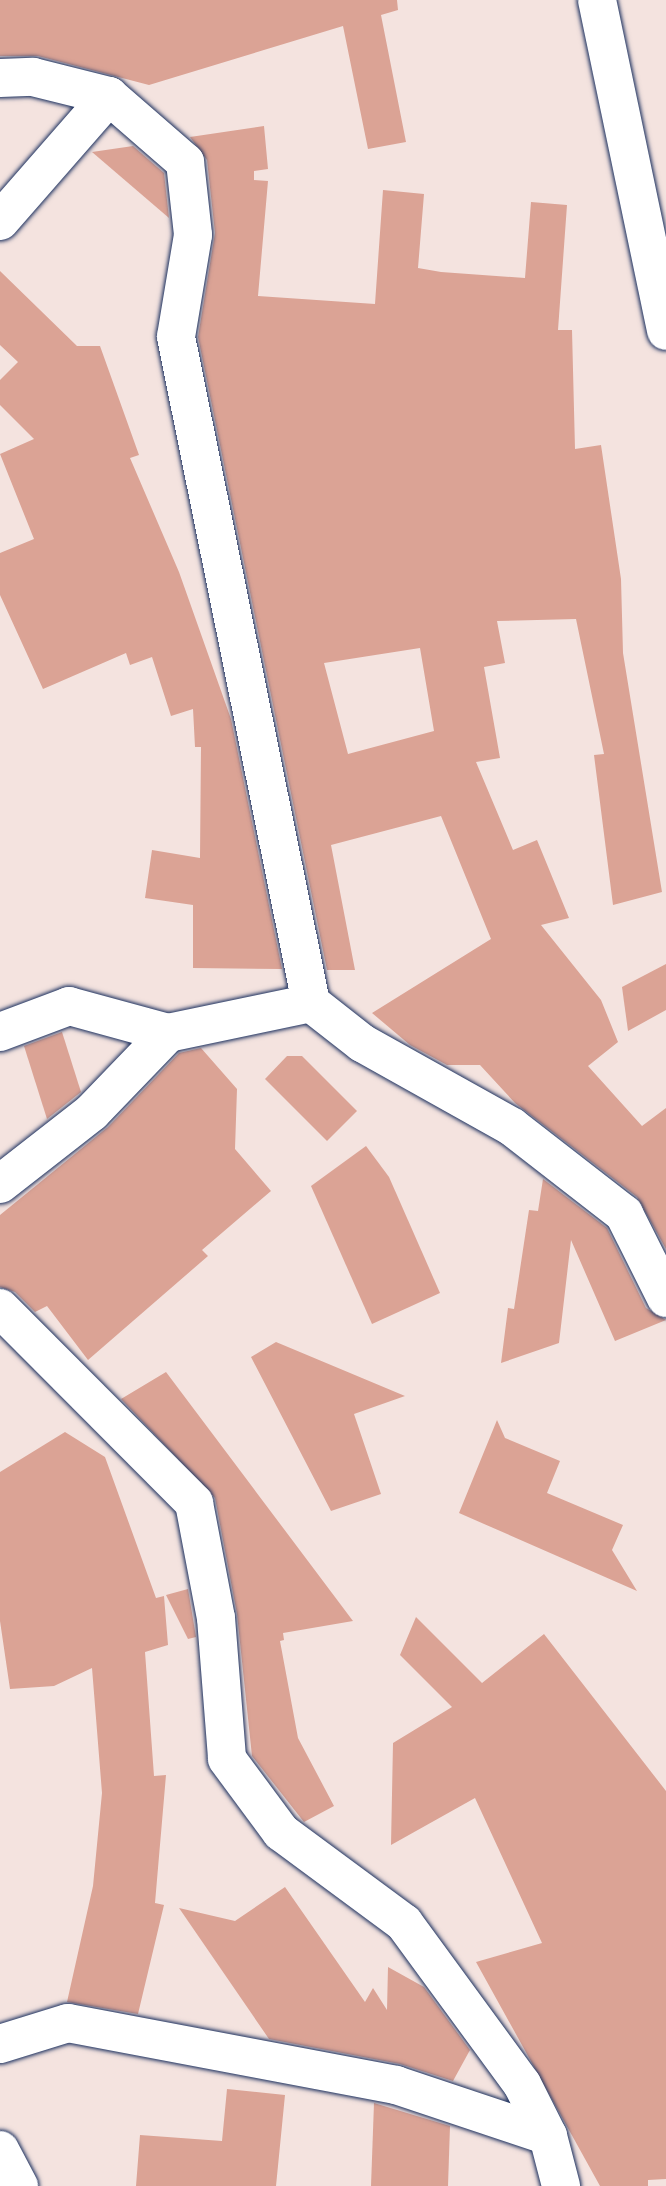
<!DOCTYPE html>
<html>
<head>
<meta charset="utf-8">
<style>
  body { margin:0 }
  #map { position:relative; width:666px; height:2186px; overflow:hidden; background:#f4e3df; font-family:"Indie Flower",sans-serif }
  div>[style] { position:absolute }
  .building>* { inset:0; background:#dba395 }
  .roads { filter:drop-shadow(0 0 2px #1b2f5e) drop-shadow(0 0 2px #1b2f5e) }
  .minor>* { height:38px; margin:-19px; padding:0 19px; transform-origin:19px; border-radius:19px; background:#fff }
  .trunk>* { height:38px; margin:-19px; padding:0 19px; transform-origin:19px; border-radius:19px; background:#fff }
  span { translate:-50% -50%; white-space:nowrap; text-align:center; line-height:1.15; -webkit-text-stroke:5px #fff; paint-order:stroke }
</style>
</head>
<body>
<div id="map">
  <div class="building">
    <div style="clip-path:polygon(0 0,397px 0,398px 10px,381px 15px,406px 142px,368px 149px,343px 26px,149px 85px,38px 56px,0 56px)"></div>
    <div style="clip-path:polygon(evenodd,264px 126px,268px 169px,254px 171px,254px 180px,268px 181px,258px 296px,375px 304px,383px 190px,424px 194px,418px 268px,441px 272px,525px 278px,531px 202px,567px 205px,558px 330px,572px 330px,575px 449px,601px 445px,621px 579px,623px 653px,662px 892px,613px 905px,594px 755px,604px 754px,576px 619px,497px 621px,505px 663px,484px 667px,500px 758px,476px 762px,513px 850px,537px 840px,569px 918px,541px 925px,601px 1000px,618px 1042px,588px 1066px,642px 1126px,666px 1108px,666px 1249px,637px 1197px,515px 1103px,480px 1065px,447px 1065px,410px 1045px,372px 1013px,491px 939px,441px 816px,331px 845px,355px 970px,327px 970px,198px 337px,215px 233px,207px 160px,190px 137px,264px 126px,420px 648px,434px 731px,348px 754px,324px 663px,420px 648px)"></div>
    <div style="clip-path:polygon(133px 146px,164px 173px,169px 218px,92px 152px)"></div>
    <div style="clip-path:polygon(0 271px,77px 346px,100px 346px,139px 455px,130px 458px,179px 572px,231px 719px,282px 969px,193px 968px,193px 905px,145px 898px,152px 850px,200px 858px,201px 747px,195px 747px,193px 709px,171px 716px,152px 657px,130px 665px,126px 653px,43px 689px,0 595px,0 553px,34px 539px,0 454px,34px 439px,0 405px,0 380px,18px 362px,0 345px)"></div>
    <div style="clip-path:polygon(666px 964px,666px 1010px,628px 1031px,622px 987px)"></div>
    <div style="clip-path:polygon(62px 1032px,81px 1092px,47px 1119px,24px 1046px)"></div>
    <div style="clip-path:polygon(201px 1048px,237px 1089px,235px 1149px,271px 1191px,202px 1250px,208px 1256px,88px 1360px,47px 1306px,35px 1312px,15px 1292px,0 1287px,0 1215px,108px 1127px,179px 1053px)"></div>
    <div style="clip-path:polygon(287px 1056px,302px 1056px,357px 1111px,327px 1141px,265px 1079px)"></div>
    <div style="clip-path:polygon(366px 1146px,389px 1177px,440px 1293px,372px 1324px,311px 1186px)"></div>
    <div style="clip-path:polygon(543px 1179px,607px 1228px,646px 1308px,666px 1320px,615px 1341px,571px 1240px,559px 1343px,501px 1363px,508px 1308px,514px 1309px,529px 1210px,538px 1211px)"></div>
    <div style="clip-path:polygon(276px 1342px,405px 1396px,354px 1414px,381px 1494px,331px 1511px,251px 1357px)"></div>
    <div style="clip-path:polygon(166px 1372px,353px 1621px,283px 1633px,284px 1640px,280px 1641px,298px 1738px,334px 1806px,304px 1822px,252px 1756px,237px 1614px,215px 1498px,121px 1399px)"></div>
    <div style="clip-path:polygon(497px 1420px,505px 1438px,560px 1461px,547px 1493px,623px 1525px,612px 1550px,637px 1591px,459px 1513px)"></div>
    <div style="clip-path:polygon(65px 1432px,105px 1457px,156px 1598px,164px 1596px,168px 1645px,145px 1652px,154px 1776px,166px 1775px,155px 1903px,164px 1905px,138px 2014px,67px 2002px,93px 1886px,102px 1793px,92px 1668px,54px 1686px,10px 1689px,0 1621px,0 1472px)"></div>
    <div style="clip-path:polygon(188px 1589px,196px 1637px,188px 1639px,166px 1595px)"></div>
    <div style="clip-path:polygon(416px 1617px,482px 1683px,544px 1634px,666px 1791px,666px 2179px,648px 2180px,648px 2186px,600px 2186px,476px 1962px,542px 1943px,475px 1798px,391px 1845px,393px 1743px,452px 1707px,400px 1655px)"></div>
    <div style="clip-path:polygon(285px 1887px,365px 2002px,373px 1988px,387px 2010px,388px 1967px,424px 1987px,470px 2050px,453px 2081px,400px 2064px,269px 2039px,179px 1908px,235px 1921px)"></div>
    <div style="clip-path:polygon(227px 2089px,285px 2095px,276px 2186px,136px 2186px,140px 2135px,222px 2141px)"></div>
    <div style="clip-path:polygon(374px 2103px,450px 2126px,448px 2186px,371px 2186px)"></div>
  </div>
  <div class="roads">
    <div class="minor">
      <div style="left:0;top:78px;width:33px;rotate:-2deg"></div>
      <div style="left:33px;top:77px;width:78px;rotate:14deg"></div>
      <div style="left:109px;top:96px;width:101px;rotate:41deg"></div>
      <div style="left:185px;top:162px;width:73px;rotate:83.7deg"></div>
      <div style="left:193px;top:235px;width:103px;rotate:99.5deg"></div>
      <div style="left:176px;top:337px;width:680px;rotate:78.54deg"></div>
      <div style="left:311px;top:1003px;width:65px;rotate:38.1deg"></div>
      <div style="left:362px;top:1043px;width:172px;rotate:29.2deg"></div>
      <div style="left:512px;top:1127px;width:142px;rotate:37.8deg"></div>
      <div style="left:624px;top:1214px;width:94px;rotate:63.4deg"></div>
      <div style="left:0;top:221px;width:166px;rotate:-48.9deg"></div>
      <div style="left:0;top:1032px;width:74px;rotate:-20.6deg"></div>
      <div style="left:69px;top:1006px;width:103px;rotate:15.3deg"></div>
      <div style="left:0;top:1184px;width:117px;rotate:-38deg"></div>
      <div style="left:92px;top:1112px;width:110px;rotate:-46.1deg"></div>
      <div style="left:168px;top:1033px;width:146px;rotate:-11.8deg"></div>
      <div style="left:0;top:1308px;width:275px;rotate:45.1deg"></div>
      <div style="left:194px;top:1503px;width:117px;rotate:79.2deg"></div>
      <div style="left:216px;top:1618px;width:141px;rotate:85.5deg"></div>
      <div style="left:227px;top:1759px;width:91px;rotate:53.5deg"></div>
      <div style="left:281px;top:1832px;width:153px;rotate:36.5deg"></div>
      <div style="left:404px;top:1923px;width:200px;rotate:53.8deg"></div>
      <div style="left:522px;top:2084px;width:58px;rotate:63.4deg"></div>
      <div style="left:548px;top:2136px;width:52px;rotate:75.4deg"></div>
      <div style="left:0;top:2044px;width:71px;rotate:-17.2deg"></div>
      <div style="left:68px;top:2023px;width:334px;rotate:10.7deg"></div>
      <div style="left:396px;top:2085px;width:160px;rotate:18.5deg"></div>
      <div style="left:0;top:2150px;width:41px;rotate:62.2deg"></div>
    </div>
    <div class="trunk">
      <div style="left:597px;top:0;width:338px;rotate:78.2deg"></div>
    </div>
  </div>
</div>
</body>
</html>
